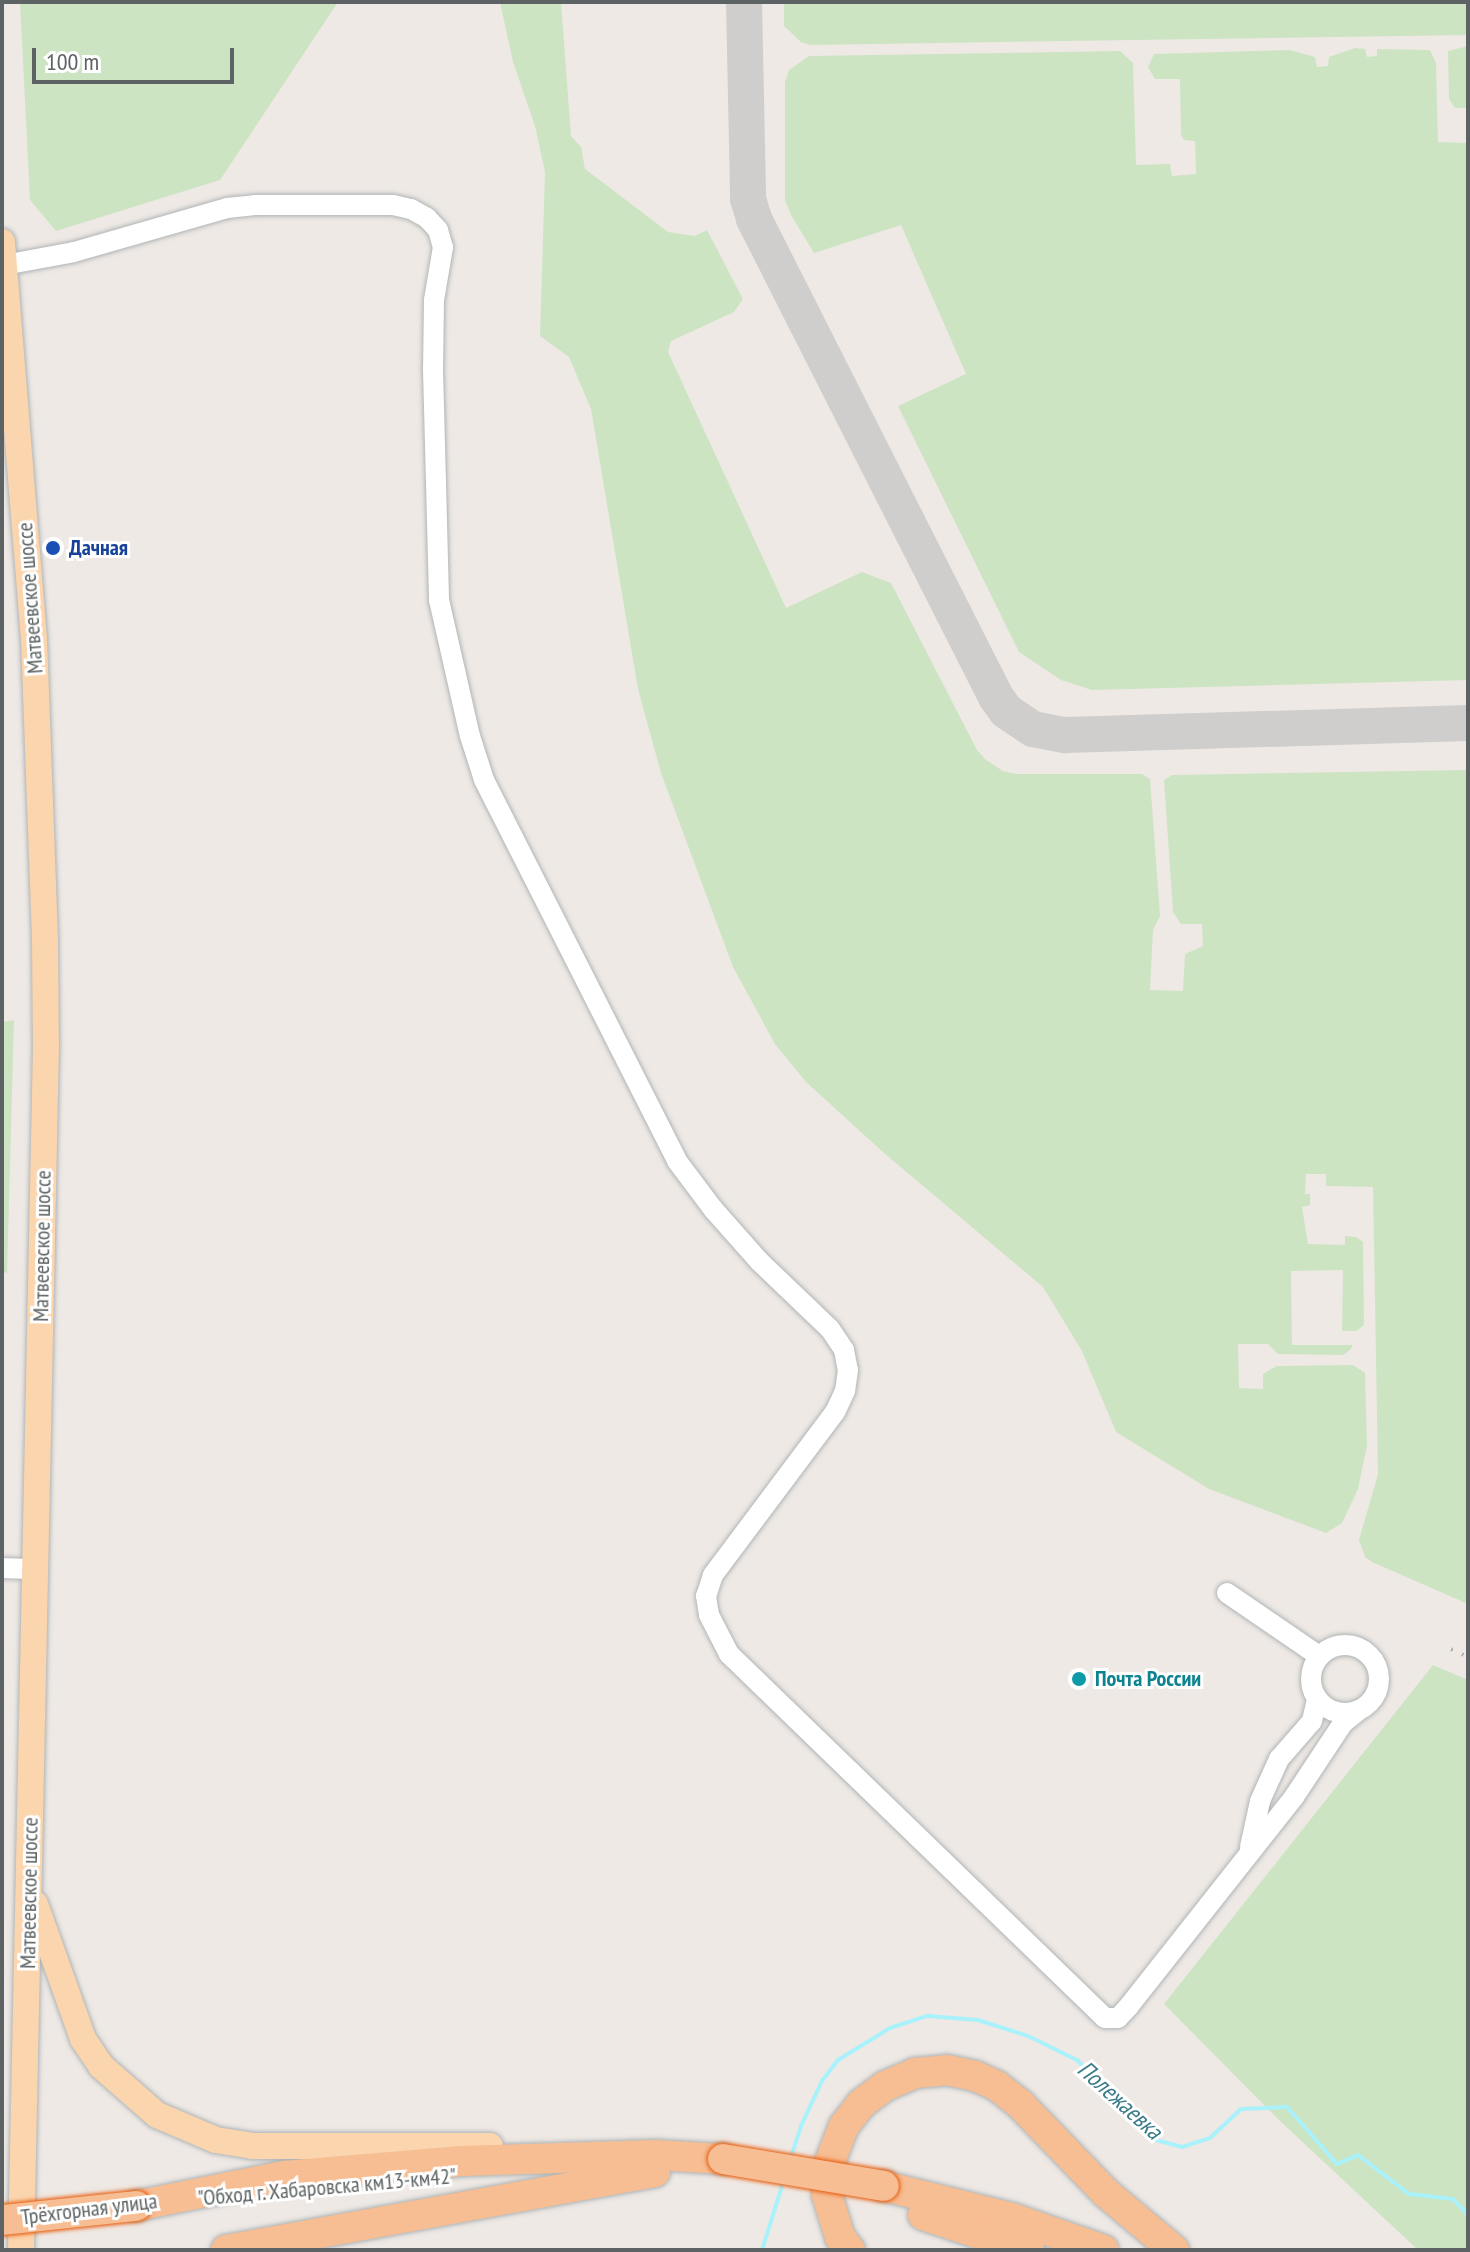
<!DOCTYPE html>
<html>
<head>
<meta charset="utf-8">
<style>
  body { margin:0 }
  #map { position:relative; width:1470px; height:2252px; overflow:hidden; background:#eee9e5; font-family:"PT Sans Narrow",sans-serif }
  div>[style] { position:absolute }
  .green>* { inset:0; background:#cde4c3 }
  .stream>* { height:4px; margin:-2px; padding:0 2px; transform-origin:2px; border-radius:2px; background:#a9f1fb }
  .taxiway>* { height:36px; margin:-18px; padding:0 18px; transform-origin:18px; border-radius:18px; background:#d0cecc }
  .roads { filter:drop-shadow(0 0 2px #b0b5b6) drop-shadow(0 0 2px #b0b5b6) }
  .minor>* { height:20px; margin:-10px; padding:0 10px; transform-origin:10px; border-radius:10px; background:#fff }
  .minor>.ring { margin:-10px; padding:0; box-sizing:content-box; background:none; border:20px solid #fff; border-radius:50% }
  .major>* { height:26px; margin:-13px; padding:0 13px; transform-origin:13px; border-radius:13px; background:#fbd5ad }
  .highway>* { height:30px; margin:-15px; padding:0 15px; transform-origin:15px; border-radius:15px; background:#f7bd93 }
  .rail>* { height:4px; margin-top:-2px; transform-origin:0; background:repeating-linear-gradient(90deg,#b1b2b2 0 2px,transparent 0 12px) }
  .bridges { filter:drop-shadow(0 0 2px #e75c0c) drop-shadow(0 0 2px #e75c0c) }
  .highway-bridge>* { height:30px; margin:-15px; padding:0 15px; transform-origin:15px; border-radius:15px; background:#f7bd93 }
  .dots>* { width:22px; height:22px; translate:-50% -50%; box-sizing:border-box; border:4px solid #fff; border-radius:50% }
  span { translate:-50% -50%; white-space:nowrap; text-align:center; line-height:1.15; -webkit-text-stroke:6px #fff; paint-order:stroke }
  .transit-label { font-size:22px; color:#164399; font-weight:700 }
  .left { translate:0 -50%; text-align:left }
  .street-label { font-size:22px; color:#5d6364 }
  .culture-label { font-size:22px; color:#0d838f; font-weight:700 }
  .water-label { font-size:24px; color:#3a7b89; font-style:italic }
  .frame { position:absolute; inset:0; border:4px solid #5d6364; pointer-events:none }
  .scale { position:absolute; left:32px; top:48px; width:202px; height:36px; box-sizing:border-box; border:4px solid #5d6364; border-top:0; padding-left:10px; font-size:24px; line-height:28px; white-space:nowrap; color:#5d6364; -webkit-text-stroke:6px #fff; paint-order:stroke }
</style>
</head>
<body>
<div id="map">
  <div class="green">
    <div style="clip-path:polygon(20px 2px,338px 2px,220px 180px,56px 231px,30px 200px)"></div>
    <div style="clip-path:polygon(500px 2px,561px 2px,571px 136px,581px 147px,585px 169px,668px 232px,695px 236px,707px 230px,743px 299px,734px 312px,671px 341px,668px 352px,786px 608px,862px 572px,891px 583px,977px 750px,985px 759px,1003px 771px,1016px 774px,1142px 774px,1150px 779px,1160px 916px,1153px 930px,1150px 990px,1183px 991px,1185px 954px,1203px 946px,1202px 924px,1181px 924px,1173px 912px,1164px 780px,1172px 775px,1468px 770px,1468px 1604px,1372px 1562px,1365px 1557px,1359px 1540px,1378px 1474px,1373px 1187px,1326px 1186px,1326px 1174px,1306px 1174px,1305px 1194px,1310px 1194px,1310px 1205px,1302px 1207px,1308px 1244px,1345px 1245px,1345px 1236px,1356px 1237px,1363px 1242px,1364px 1325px,1356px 1331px,1342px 1331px,1343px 1270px,1291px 1271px,1292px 1345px,1353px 1345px,1350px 1350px,1343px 1355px,1278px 1354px,1268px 1344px,1238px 1344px,1239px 1388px,1263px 1389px,1263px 1374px,1277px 1366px,1353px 1365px,1365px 1373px,1367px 1446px,1358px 1489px,1342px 1523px,1326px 1533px,1209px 1489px,1116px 1432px,1082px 1351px,1043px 1287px,884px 1153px,806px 1082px,775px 1044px,733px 967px,661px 773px,638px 689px,591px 409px,569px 357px,540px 336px,545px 172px,535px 126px,513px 62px)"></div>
    <div style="clip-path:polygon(784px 2px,1468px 2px,1468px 35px,810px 45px,801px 42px,784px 26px)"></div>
    <div style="clip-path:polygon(1468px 46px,1468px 108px,1455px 108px,1449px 99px,1448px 51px)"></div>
    <div style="clip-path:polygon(1355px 48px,1365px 49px,1367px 57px,1377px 56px,1377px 49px,1430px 50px,1436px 63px,1438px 142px,1468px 143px,1468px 680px,1092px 690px,1061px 680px,1019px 652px,898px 406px,966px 374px,901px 225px,814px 253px,791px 215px,785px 200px,785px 82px,789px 70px,809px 56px,1120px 51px,1133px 63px,1136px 165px,1170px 164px,1172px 176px,1196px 174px,1195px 141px,1184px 140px,1181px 135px,1180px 79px,1155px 79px,1148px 67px,1154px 54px,1290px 50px,1315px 57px,1317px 67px,1328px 66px,1329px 57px)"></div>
    <div style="clip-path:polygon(14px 1020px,7px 1273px,2px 1272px,2px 1022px)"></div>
    <div style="clip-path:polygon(1433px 1665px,1468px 1680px,1468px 2250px,1418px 2250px,1279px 2120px,1164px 2004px)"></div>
  </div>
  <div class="stream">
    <div style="left:790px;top:2160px;width:36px;rotate:-72deg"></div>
    <div style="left:801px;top:2126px;width:50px;rotate:-65deg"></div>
    <div style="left:822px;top:2081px;width:26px;rotate:-53deg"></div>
    <div style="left:838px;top:2060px;width:61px;rotate:-31.6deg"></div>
    <div style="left:890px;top:2028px;width:40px;rotate:-18deg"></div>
    <div style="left:928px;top:2016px;width:50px;rotate:4.6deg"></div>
    <div style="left:978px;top:2020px;width:52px;rotate:17.7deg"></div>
    <div style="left:1028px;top:2036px;width:55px;rotate:26.1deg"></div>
    <div style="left:1077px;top:2060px;width:112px;rotate:45.4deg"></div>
    <div style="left:1156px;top:2140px;width:27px;rotate:15deg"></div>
    <div style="left:1182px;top:2147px;width:29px;rotate:-18deg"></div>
    <div style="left:1210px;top:2138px;width:42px;rotate:-43.1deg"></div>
    <div style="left:1241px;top:2109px;width:46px;rotate:-2.5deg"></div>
    <div style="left:1287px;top:2107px;width:76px;rotate:48.7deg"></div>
    <div style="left:1337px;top:2164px;width:23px;rotate:-23deg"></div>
    <div style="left:1358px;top:2155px;width:64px;rotate:37.4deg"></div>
    <div style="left:1409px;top:2194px;width:44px;rotate:6.5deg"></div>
    <div style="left:1453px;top:2199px;width:22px;rotate:47deg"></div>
    <div style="left:762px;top:2250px;width:73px;rotate:-72.6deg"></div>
  </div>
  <div class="taxiway">
    <div style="left:744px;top:2px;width:197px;rotate:88.8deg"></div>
    <div style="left:748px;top:199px;width:21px;rotate:73deg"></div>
    <div style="left:754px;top:219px;width:536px;rotate:63.15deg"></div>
    <div style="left:996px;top:697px;width:17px;rotate:54deg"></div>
    <div style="left:1006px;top:711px;width:32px;rotate:34deg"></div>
    <div style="left:1033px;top:729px;width:33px;rotate:11deg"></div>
    <div style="left:1065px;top:735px;width:403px;rotate:-1.7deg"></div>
  </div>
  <div class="roads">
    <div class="minor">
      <div style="left:4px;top:265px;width:71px;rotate:-10.5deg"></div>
      <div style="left:74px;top:252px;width:159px;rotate:-16deg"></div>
      <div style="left:227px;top:208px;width:28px;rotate:-6deg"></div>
      <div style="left:255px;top:205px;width:138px"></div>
      <div style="left:393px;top:205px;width:18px;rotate:13deg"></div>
      <div style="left:411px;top:209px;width:18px;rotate:29deg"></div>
      <div style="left:427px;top:218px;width:16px;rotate:47deg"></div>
      <div style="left:438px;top:230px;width:18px;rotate:74deg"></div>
      <div style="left:443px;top:247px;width:54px;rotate:99.6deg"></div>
      <div style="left:434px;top:300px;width:69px;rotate:90.8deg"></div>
      <div style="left:433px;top:369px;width:231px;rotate:88.5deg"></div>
      <div style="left:439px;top:600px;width:139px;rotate:77.2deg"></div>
      <div style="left:470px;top:736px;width:46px;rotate:72.3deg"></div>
      <div style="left:484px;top:780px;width:427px;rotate:63.1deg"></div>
      <div style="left:677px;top:1161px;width:60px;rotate:53.1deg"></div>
      <div style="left:713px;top:1209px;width:69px;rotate:48.5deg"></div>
      <div style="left:759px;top:1261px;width:98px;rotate:43.8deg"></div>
      <div style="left:830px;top:1329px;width:25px;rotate:56deg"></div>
      <div style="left:844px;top:1350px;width:20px;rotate:79deg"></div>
      <div style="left:848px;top:1370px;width:21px;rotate:98deg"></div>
      <div style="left:845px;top:1391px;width:23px;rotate:115deg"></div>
      <div style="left:835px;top:1412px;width:204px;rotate:126.8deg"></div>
      <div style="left:713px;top:1575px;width:22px;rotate:108deg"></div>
      <div style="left:706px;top:1596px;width:19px;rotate:81deg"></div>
      <div style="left:709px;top:1615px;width:44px;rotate:62.9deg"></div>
      <div style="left:729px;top:1654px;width:523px;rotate:44.07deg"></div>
      <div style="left:1105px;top:2018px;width:13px"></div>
      <div style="left:1118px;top:2018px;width:16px;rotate:-47deg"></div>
      <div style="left:1129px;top:2006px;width:266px;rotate:-51.7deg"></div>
      <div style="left:1294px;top:1797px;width:89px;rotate:-56.5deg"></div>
      <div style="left:1343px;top:1723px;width:21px;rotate:-39deg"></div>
      <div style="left:2px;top:1568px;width:34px;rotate:2deg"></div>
      <div style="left:1227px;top:1593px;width:112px;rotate:34.4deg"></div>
      <div class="ring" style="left:1311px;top:1645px;width:48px;height:48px"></div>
      <div style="left:1250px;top:1847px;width:47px;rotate:-77.7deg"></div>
      <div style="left:1260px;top:1801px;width:46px;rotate:-65.7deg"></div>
      <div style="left:1279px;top:1759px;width:50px;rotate:-49deg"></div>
      <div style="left:1312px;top:1721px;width:23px;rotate:-77deg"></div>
    </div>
    <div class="major">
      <div style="left:2px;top:242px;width:398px;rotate:85.4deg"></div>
      <div style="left:34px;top:639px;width:302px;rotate:87.9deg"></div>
      <div style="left:45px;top:941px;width:105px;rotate:89.5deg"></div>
      <div style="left:46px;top:1046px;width:1204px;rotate:91.19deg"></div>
      <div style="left:35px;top:1904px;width:143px;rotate:70.4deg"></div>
      <div style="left:83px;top:2039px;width:32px;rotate:56deg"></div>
      <div style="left:101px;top:2066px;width:74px;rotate:41.2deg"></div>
      <div style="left:157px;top:2115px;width:64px;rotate:23deg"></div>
      <div style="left:216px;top:2140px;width:37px;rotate:9deg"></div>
      <div style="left:253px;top:2146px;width:237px"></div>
    </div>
    <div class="highway">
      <div style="left:884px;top:2186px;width:132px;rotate:14deg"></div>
      <div style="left:1012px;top:2218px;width:97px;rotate:19.2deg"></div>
      <div style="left:136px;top:2206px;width:151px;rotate:-11.5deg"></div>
      <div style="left:284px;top:2176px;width:179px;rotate:-4.8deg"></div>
      <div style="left:462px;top:2161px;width:194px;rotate:-1.8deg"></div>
      <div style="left:656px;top:2155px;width:67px;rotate:3.4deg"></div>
      <div style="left:923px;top:2215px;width:112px;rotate:18.3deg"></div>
      <div style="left:226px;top:2250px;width:436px;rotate:-10.3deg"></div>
      <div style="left:850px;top:2250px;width:16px;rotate:-128deg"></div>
      <div style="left:840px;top:2237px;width:44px;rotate:-107.2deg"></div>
      <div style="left:827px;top:2195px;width:33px;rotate:-85deg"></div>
      <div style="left:830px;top:2162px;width:39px;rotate:-69deg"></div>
      <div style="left:844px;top:2126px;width:28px;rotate:-52deg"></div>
      <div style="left:861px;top:2104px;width:30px;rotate:-37deg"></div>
      <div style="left:885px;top:2086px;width:33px;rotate:-23deg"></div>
      <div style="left:915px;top:2073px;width:32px;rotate:-5deg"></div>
      <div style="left:947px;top:2070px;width:29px;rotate:12deg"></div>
      <div style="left:975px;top:2076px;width:24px;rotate:24deg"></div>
      <div style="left:997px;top:2086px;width:31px;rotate:38deg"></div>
      <div style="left:1021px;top:2105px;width:122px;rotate:46deg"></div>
      <div style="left:1106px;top:2193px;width:89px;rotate:40deg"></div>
    </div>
  </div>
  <div class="rail">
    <div style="left:1451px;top:1649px;width:19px;rotate:25deg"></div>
  </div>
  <div class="bridges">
    <div class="highway-bridge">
      <div style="left:723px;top:2159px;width:163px;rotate:9.5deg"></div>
      <div style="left:2px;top:2220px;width:135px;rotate:-6deg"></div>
    </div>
  </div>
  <div class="dots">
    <div style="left:53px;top:548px;background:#1a4fb4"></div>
    <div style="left:1079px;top:1679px;background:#0f9aa8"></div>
  </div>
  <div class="transit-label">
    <span class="left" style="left:69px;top:548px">Дачная</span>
  </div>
  <div class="street-label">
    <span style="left:30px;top:598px;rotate:-94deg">Матвеевское шоссе</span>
    <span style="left:42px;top:1246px;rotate:-89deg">Матвеевское шоссе</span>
    <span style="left:29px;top:1893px;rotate:-89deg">Матвеевское шоссе</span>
    <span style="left:327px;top:2187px;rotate:-5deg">"Обход г. Хабаровска км13-км42"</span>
    <span style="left:89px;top:2209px;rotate:-7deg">Трёхгорная улица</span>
  </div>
  <div class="culture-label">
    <span class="left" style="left:1095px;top:1679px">Почта России</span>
  </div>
  <div class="water-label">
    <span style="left:1120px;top:2100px;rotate:42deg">Полежаевка</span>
  </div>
  <div class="frame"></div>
  <div class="scale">100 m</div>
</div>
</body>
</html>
